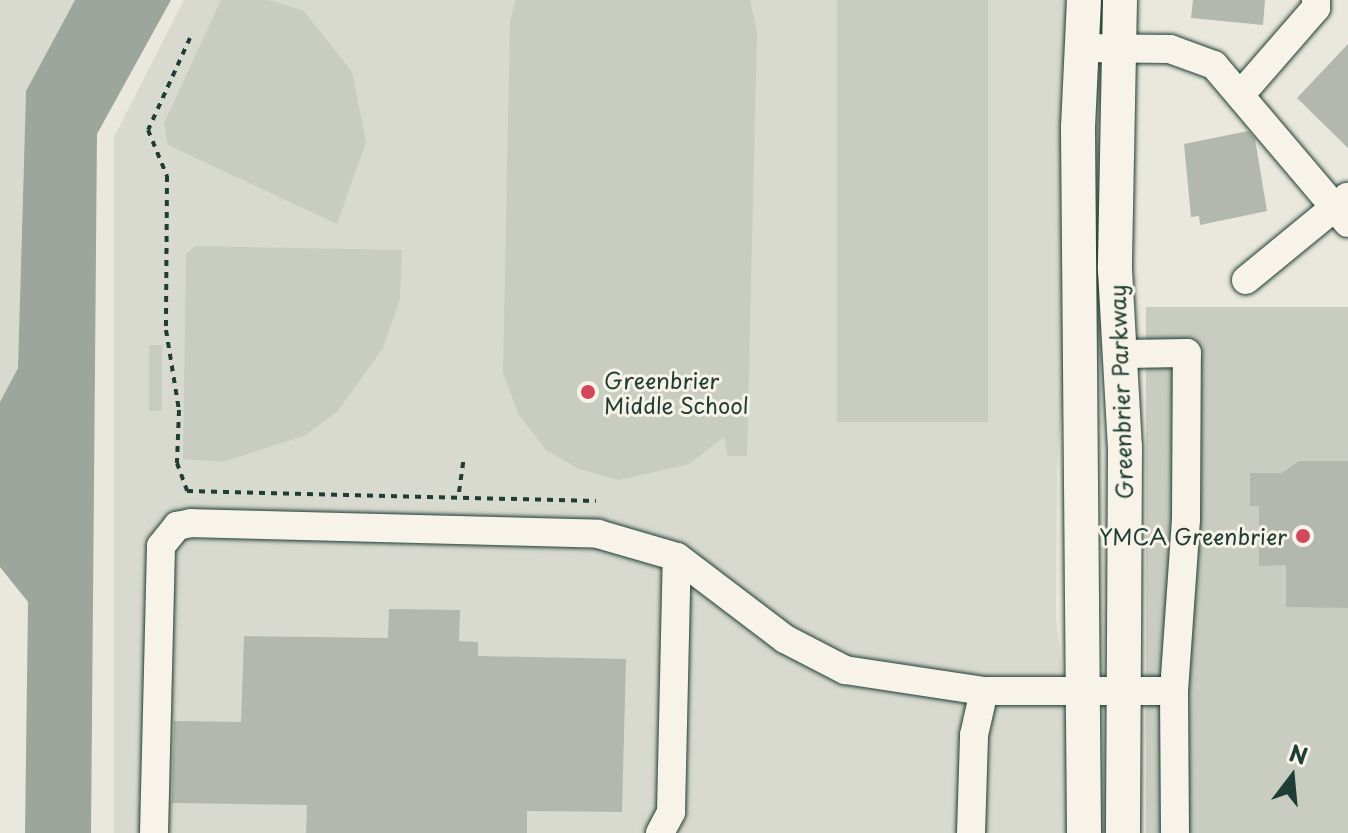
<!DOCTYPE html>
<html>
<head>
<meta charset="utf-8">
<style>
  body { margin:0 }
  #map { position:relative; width:1348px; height:833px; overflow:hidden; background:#eae8dd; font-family:"Playpen Sans",sans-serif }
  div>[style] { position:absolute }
  .built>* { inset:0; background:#d9dacf }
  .green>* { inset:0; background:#c8ccc1; transform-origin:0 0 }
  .water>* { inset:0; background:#9ca69c }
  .building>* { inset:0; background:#b2b8ae }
  .path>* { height:4px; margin-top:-2px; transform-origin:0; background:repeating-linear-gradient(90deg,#1f3d34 0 6px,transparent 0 12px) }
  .roads { filter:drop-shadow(0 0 2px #1f3d34) drop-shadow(0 0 2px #1f3d34) }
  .minor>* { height:28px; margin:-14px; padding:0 14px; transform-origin:14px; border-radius:14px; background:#f7f3e8 }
  .major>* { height:34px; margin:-17px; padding:0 17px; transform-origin:17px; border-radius:17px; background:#f7f3e8 }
  .dots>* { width:22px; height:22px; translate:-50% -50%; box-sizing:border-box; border:4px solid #f7f3e8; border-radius:50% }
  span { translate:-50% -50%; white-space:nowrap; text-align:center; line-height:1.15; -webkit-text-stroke:6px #f7f3e8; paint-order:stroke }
  .poi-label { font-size:22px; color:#1f3d34 }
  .left { translate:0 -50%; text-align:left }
  .right { translate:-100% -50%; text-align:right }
  .street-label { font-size:22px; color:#1f3d34 }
  .north { position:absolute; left:1252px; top:737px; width:80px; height:80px; -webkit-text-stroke:6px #f7f3e8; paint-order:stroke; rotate:16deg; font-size:22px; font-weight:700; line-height:32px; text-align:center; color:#1f3d34 }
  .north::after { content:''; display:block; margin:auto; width:28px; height:36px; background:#1f3d34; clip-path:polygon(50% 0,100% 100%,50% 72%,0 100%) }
</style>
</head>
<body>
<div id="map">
  <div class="built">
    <div style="clip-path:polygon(0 0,75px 0,26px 91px,18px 368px,0 402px)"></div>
    <div style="clip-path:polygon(184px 0,1066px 0,1069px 317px,1057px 468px,1056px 617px,1071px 755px,1072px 833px,114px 833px,114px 137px)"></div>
  </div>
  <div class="green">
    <div style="clip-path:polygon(221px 0,269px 0,304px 11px,352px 72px,366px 142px,337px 224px,168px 145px,164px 123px)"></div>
    <div style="clip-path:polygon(516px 0,750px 0,757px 31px,747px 456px,728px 456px,724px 437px,689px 464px,619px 480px,579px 469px,546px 450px,519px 415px,503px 373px,510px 21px)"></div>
    <div style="left:837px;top:0;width:151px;height:422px"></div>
    <div style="clip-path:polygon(195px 246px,402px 250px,400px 299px,383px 348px,338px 411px,304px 436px,223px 462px,183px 459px,186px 254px)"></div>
    <div style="left:1146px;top:307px;width:202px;height:526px"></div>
    <div style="left:149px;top:345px;width:13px;height:66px"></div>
  </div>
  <div class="water">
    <div style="clip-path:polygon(75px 0,171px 0,97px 134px,91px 833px,25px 833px,28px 602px,0 567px,0 402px,18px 368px,26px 91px)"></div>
  </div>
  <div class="building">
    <div style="clip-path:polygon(1193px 0,1265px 0,1263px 25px,1191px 18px)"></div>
    <div style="clip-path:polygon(1348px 44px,1348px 148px,1297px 98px)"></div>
    <div style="clip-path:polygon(1248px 131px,1255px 139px,1267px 211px,1200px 225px,1199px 216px,1191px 217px,1184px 144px)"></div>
    <div style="clip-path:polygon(1299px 461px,1348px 461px,1348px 608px,1286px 607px,1286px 565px,1259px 566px,1259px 506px,1250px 506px,1250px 473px,1282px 473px)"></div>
    <div style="clip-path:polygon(389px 609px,460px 610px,459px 641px,478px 642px,478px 656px,626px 659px,622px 812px,527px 811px,527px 833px,306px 833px,307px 805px,172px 803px,174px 721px,241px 722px,244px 636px,388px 638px)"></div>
  </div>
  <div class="path">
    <div style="left:190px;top:38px;width:101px;rotate:114.5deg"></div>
    <div style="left:148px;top:130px;width:50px;rotate:67.6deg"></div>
    <div style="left:167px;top:176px;width:154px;rotate:90.4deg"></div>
    <div style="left:166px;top:330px;width:81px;rotate:80.8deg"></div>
    <div style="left:179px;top:410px;width:53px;rotate:92.2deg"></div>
    <div style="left:177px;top:463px;width:30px;rotate:70deg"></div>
    <div style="left:187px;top:491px;width:409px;rotate:1.4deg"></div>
    <div style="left:459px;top:492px;width:35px;rotate:-82deg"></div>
  </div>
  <div class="roads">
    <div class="minor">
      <div style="left:1081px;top:48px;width:89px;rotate:0.6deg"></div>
      <div style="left:1170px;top:49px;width:47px;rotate:20deg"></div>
      <div style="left:1214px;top:65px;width:207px;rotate:49.7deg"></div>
      <div style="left:1242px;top:93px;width:113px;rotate:-49deg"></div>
      <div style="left:1316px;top:8px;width:8px;rotate:-90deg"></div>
      <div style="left:1246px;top:280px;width:131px;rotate:-39.4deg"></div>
      <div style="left:1174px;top:691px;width:142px;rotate:89.6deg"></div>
      <div style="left:154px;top:833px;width:287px;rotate:-88.6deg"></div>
      <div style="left:161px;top:546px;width:26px;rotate:-51deg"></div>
      <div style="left:177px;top:526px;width:14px;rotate:-12deg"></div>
      <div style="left:191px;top:523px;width:407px;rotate:1.5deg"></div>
      <div style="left:598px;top:534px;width:82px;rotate:16.2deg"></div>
      <div style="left:677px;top:557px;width:136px;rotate:37.2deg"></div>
      <div style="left:785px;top:639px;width:68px;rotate:27.3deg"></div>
      <div style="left:845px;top:670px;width:141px;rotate:8.6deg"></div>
      <div style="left:984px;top:691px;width:190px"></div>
      <div style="left:1174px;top:691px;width:172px;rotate:-86deg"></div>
      <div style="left:1186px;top:519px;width:166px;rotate:-89.7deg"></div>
      <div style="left:1187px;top:353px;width:64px;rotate:179.1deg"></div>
      <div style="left:660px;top:833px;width:24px;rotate:-62deg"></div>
      <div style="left:671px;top:812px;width:255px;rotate:-88.7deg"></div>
      <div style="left:971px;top:833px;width:98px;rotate:-88.2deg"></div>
      <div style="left:974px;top:735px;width:45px;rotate:-77.2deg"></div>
    </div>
    <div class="major">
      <div style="left:1120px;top:0;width:270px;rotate:91.1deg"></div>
      <div style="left:1115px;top:270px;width:177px;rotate:86.8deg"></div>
      <div style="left:1125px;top:447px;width:386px;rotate:90.3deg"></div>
      <div style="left:1084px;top:833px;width:706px;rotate:-90.49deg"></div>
      <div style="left:1078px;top:127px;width:127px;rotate:-87.3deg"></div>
    </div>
  </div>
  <div class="dots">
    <div style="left:588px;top:392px;background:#d1495b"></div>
    <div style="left:1303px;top:536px;background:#d1495b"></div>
  </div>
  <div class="poi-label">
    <span class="left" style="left:604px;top:392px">Greenbrier<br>Middle School</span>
    <span class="right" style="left:1287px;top:536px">YMCA Greenbrier</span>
  </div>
  <div class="street-label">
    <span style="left:1120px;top:392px;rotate:-92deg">Greenbrier Parkway</span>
  </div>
  <div class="north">N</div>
</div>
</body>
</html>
